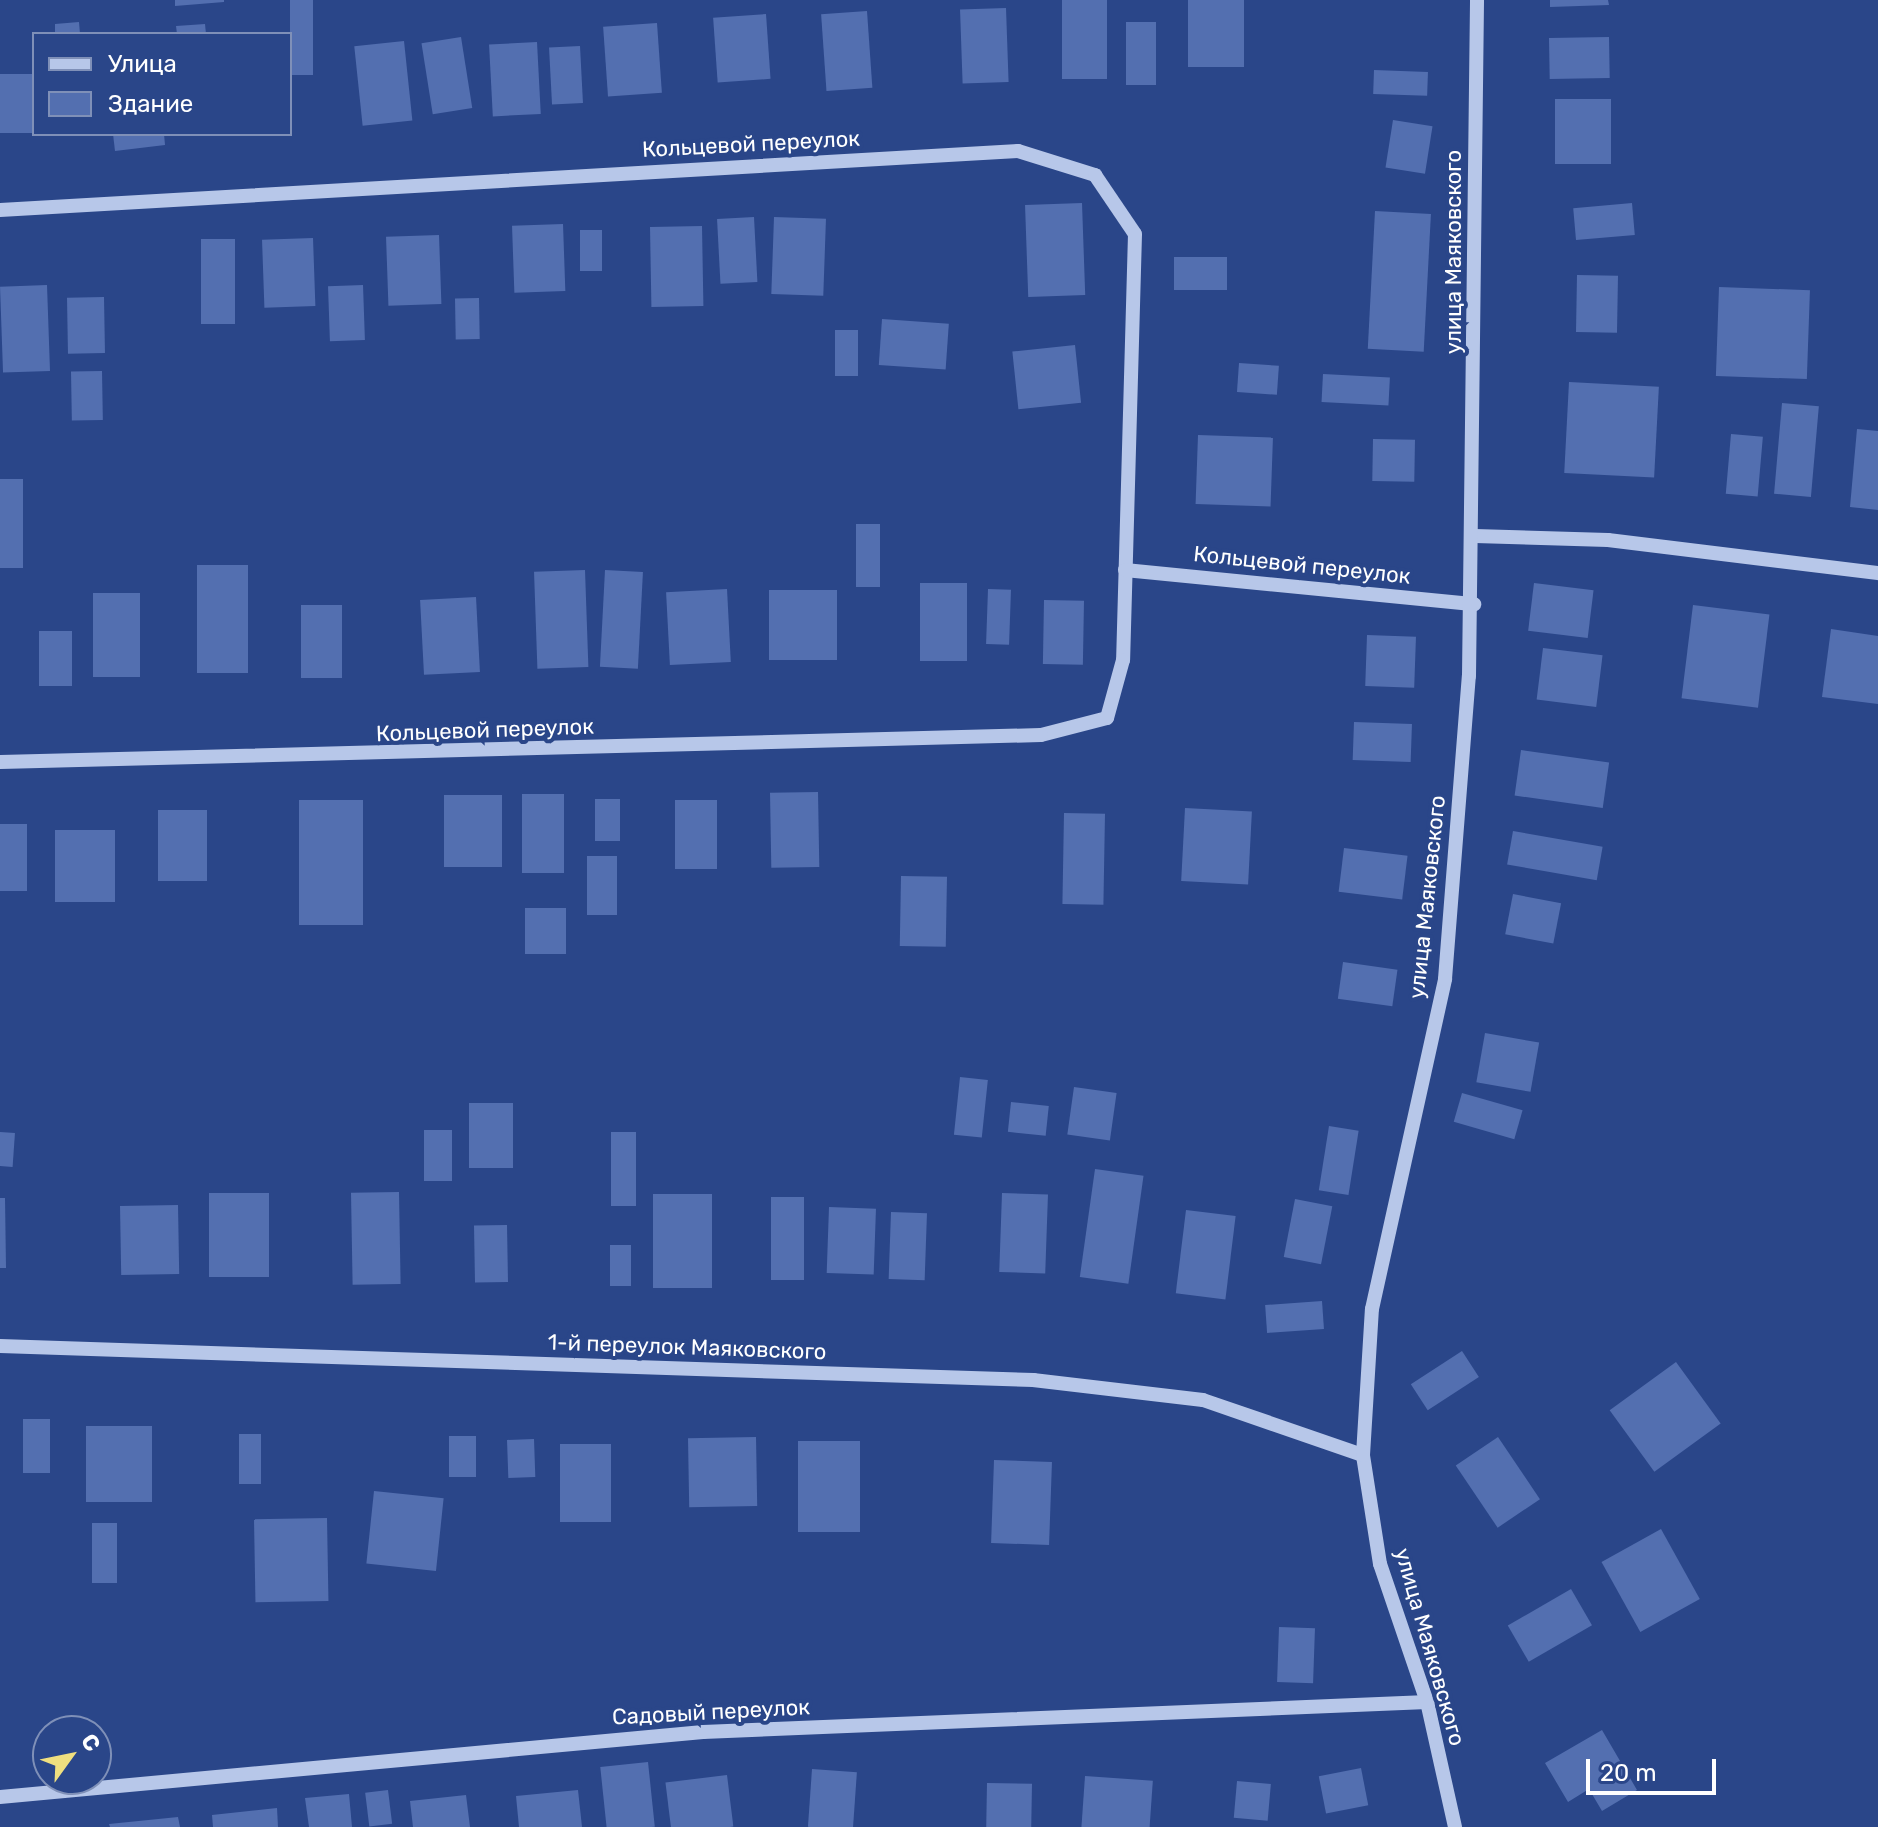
<!DOCTYPE html>
<html>
<head>
<meta charset="utf-8">
<style>
  body { margin:0 }
  #map { position:relative; width:1878px; height:1827px; overflow:hidden; background:#2a4689; font-family:Rubik,sans-serif }
  div>[style] { position:absolute }
  .building>* { inset:0; background:#536fb0; transform-origin:0 0 }
  .minor>* { height:14px; margin:-7px; padding:0 7px; transform-origin:7px; border-radius:7px; background:#b7c7e9 }
  span { translate:-50% -50%; white-space:nowrap; text-align:center; line-height:1.15; -webkit-text-stroke:8px #2a4689; paint-order:stroke }
  .street-label { font-size:22px; color:#fff }
  .legend { position:absolute; left:32px; top:32px; width:260px; height:104px; box-sizing:border-box; background:#2a4689; border:2px solid #7f90b8; margin:0; padding:10px 14px; list-style:none; font-size:24px; color:#fff }
  .legend li { display:flex; align-items:center; gap:16px; height:40px }
  .legend b { width:40px; border:2px solid #7f90b8 }
  .north { position:absolute; left:32px; top:1715px; width:80px; height:80px; box-sizing:border-box; background:#2a4689; border:2px solid #7f90b8; border-radius:50%; rotate:57deg; font-size:22px; font-weight:700; line-height:32px; text-align:center; color:#fff }
  .north::after { content:''; display:block; margin:auto; width:28px; height:36px; background:#efdf7f; clip-path:polygon(50% 0,100% 100%,50% 72%,0 100%) }
  .scale { position:absolute; left:1586px; top:1759px; width:130px; height:36px; box-sizing:border-box; border:4px solid #fff; border-top:0; padding-left:10px; font-size:24px; line-height:28px; white-space:nowrap; color:#fff; -webkit-text-stroke:6px #2a4689; paint-order:stroke }
</style>
</head>
<body>
<div id="map">
  <div class="building">
    <div style="clip-path:polygon(175px 0,224px 0,224px 2px,175px 6px)"></div>
    <div style="left:290px;top:0;width:23px;height:75px"></div>
    <div style="left:1062px;top:0;width:45px;height:79px"></div>
    <div style="left:1188px;top:0;width:56px;height:67px"></div>
    <div style="clip-path:polygon(1550px 0,1608px 0,1609px 5px,1550px 7px)"></div>
    <div style="left:1006px;top:8px;width:74px;height:46px;rotate:88deg"></div>
    <div style="left:867px;top:11px;width:77px;height:46px;rotate:86deg"></div>
    <div style="left:766px;top:14px;width:65px;height:53px;rotate:86deg"></div>
    <div style="clip-path:polygon(79px 22px,80px 34px,55px 34px,55px 24px)"></div>
    <div style="left:1126px;top:22px;width:30px;height:63px"></div>
    <div style="left:657px;top:23px;width:70px;height:54px;rotate:86deg"></div>
    <div style="clip-path:polygon(205px 24px,206px 34px,177px 34px,176px 26px)"></div>
    <div style="left:461px;top:37px;width:72px;height:40px;rotate:81deg"></div>
    <div style="left:1609px;top:37px;width:41px;height:60px;rotate:89deg"></div>
    <div style="left:404px;top:41px;width:80px;height:50px;rotate:84deg"></div>
    <div style="left:537px;top:42px;width:72px;height:48px;rotate:87deg"></div>
    <div style="left:580px;top:46px;width:57px;height:31px;rotate:87deg"></div>
    <div style="left:1374px;top:70px;width:54px;height:24px;rotate:2deg"></div>
    <div style="left:34px;top:74px;width:59px;height:34px;rotate:90deg"></div>
    <div style="left:1555px;top:99px;width:56px;height:65px"></div>
    <div style="left:1393px;top:120px;width:40px;height:48px;rotate:9deg"></div>
    <div style="clip-path:polygon(113px 134px,164px 134px,165px 145px,115px 151px)"></div>
    <div style="left:1082px;top:203px;width:92px;height:57px;rotate:88deg"></div>
    <div style="left:1632px;top:203px;width:32px;height:59px;rotate:85deg"></div>
    <div style="left:1375px;top:211px;width:56px;height:138px;rotate:3deg"></div>
    <div style="left:754px;top:217px;width:65px;height:37px;rotate:87deg"></div>
    <div style="left:774px;top:217px;width:52px;height:77px;rotate:2deg"></div>
    <div style="left:563px;top:224px;width:67px;height:51px;rotate:88deg"></div>
    <div style="left:702px;top:226px;width:80px;height:52px;rotate:89deg"></div>
    <div style="left:580px;top:230px;width:22px;height:41px"></div>
    <div style="left:439px;top:235px;width:69px;height:53px;rotate:88deg"></div>
    <div style="left:313px;top:238px;width:68px;height:51px;rotate:88deg"></div>
    <div style="left:201px;top:239px;width:34px;height:85px"></div>
    <div style="left:1174px;top:257px;width:53px;height:33px"></div>
    <div style="left:1577px;top:275px;width:41px;height:57px;rotate:1deg"></div>
    <div style="left:47px;top:285px;width:86px;height:47px;rotate:88deg"></div>
    <div style="left:363px;top:285px;width:55px;height:35px;rotate:88deg"></div>
    <div style="left:1719px;top:287px;width:91px;height:89px;rotate:2deg"></div>
    <div style="left:104px;top:297px;width:56px;height:37px;rotate:89deg"></div>
    <div style="left:479px;top:298px;width:41px;height:24px;rotate:89deg"></div>
    <div style="left:882px;top:319px;width:67px;height:46px;rotate:4deg"></div>
    <div style="left:835px;top:330px;width:23px;height:46px"></div>
    <div style="left:1075px;top:345px;width:58px;height:63px;rotate:84deg"></div>
    <div style="left:1239px;top:363px;width:40px;height:29px;rotate:4deg"></div>
    <div style="left:102px;top:371px;width:49px;height:31px;rotate:89deg"></div>
    <div style="left:1323px;top:374px;width:67px;height:28px;rotate:3deg"></div>
    <div style="left:1569px;top:382px;width:90px;height:91px;rotate:3deg"></div>
    <div style="left:1782px;top:403px;width:37px;height:91px;rotate:5deg"></div>
    <div style="clip-path:polygon(1857px 429px,1878px 431px,1878px 510px,1850px 507px)"></div>
    <div style="left:1731px;top:434px;width:32px;height:60px;rotate:5deg"></div>
    <div style="left:1198px;top:435px;width:75px;height:69px;rotate:2deg"></div>
    <div style="left:1373px;top:439px;width:42px;height:42px;rotate:1deg"></div>
    <div style="left:0;top:479px;width:23px;height:89px"></div>
    <div style="left:856px;top:524px;width:24px;height:63px"></div>
    <div style="left:197px;top:565px;width:51px;height:108px"></div>
    <div style="left:585px;top:570px;width:97px;height:51px;rotate:88deg"></div>
    <div style="left:605px;top:570px;width:38px;height:97px;rotate:3deg"></div>
    <div style="left:920px;top:583px;width:47px;height:78px"></div>
    <div style="left:1534px;top:583px;width:60px;height:48px;rotate:7deg"></div>
    <div style="left:727px;top:589px;width:73px;height:61px;rotate:87deg"></div>
    <div style="left:988px;top:589px;width:23px;height:55px;rotate:2deg"></div>
    <div style="left:769px;top:590px;width:68px;height:70px"></div>
    <div style="left:93px;top:593px;width:47px;height:84px"></div>
    <div style="left:476px;top:597px;width:75px;height:56px;rotate:87deg"></div>
    <div style="left:1044px;top:600px;width:40px;height:64px;rotate:1deg"></div>
    <div style="left:301px;top:605px;width:41px;height:73px"></div>
    <div style="left:1693px;top:605px;width:77px;height:94px;rotate:7deg"></div>
    <div style="clip-path:polygon(1831px 629px,1878px 636px,1878px 704px,1822px 697px)"></div>
    <div style="left:39px;top:631px;width:33px;height:55px"></div>
    <div style="left:1367px;top:635px;width:49px;height:51px;rotate:2deg"></div>
    <div style="left:1543px;top:648px;width:60px;height:52px;rotate:7deg"></div>
    <div style="left:1354px;top:722px;width:58px;height:38px;rotate:2deg"></div>
    <div style="left:1521px;top:750px;width:89px;height:46px;rotate:8deg"></div>
    <div style="left:818px;top:792px;width:75px;height:48px;rotate:89deg"></div>
    <div style="left:522px;top:794px;width:42px;height:79px"></div>
    <div style="left:444px;top:795px;width:58px;height:72px"></div>
    <div style="left:595px;top:799px;width:25px;height:42px"></div>
    <div style="left:363px;top:800px;width:125px;height:64px;rotate:90deg"></div>
    <div style="left:675px;top:800px;width:42px;height:69px"></div>
    <div style="left:1185px;top:808px;width:67px;height:73px;rotate:3deg"></div>
    <div style="left:158px;top:810px;width:49px;height:71px"></div>
    <div style="left:1064px;top:813px;width:41px;height:91px;rotate:1deg"></div>
    <div style="left:0;top:824px;width:27px;height:67px"></div>
    <div style="left:55px;top:830px;width:60px;height:72px"></div>
    <div style="left:1513px;top:831px;width:91px;height:34px;rotate:10deg"></div>
    <div style="left:1344px;top:848px;width:64px;height:44px;rotate:7deg"></div>
    <div style="left:617px;top:856px;width:59px;height:30px;rotate:90deg"></div>
    <div style="left:901px;top:876px;width:46px;height:70px;rotate:1deg"></div>
    <div style="left:1513px;top:894px;width:49px;height:41px;rotate:11deg"></div>
    <div style="left:566px;top:908px;width:46px;height:41px;rotate:90deg"></div>
    <div style="left:1343px;top:962px;width:55px;height:37px;rotate:8deg"></div>
    <div style="left:1485px;top:1033px;width:55px;height:50px;rotate:10deg"></div>
    <div style="left:960px;top:1077px;width:28px;height:58px;rotate:6deg"></div>
    <div style="left:1074px;top:1087px;width:43px;height:48px;rotate:8deg"></div>
    <div style="left:1462px;top:1093px;width:63px;height:30px;rotate:16deg"></div>
    <div style="left:1011px;top:1102px;width:38px;height:30px;rotate:6deg"></div>
    <div style="left:469px;top:1103px;width:44px;height:65px"></div>
    <div style="left:1329px;top:1126px;width:30px;height:65px;rotate:9deg"></div>
    <div style="left:424px;top:1130px;width:28px;height:51px"></div>
    <div style="left:0;top:1132px;width:15px;height:34px;rotate:4deg"></div>
    <div style="left:611px;top:1132px;width:25px;height:74px"></div>
    <div style="left:1095px;top:1169px;width:49px;height:109px;rotate:8deg"></div>
    <div style="left:399px;top:1192px;width:92px;height:48px;rotate:89deg"></div>
    <div style="left:209px;top:1193px;width:60px;height:84px"></div>
    <div style="left:1002px;top:1193px;width:46px;height:79px;rotate:2deg"></div>
    <div style="left:653px;top:1194px;width:59px;height:94px"></div>
    <div style="left:771px;top:1197px;width:33px;height:83px"></div>
    <div style="clip-path:polygon(0 1198px,5px 1198px,6px 1268px,0 1268px)"></div>
    <div style="left:1295px;top:1199px;width:38px;height:59px;rotate:11deg"></div>
    <div style="left:178px;top:1205px;width:69px;height:58px;rotate:89deg"></div>
    <div style="left:829px;top:1207px;width:47px;height:66px;rotate:2deg"></div>
    <div style="left:1186px;top:1210px;width:50px;height:84px;rotate:7deg"></div>
    <div style="left:891px;top:1212px;width:36px;height:67px;rotate:2deg"></div>
    <div style="left:507px;top:1225px;width:57px;height:33px;rotate:89deg"></div>
    <div style="left:610px;top:1245px;width:21px;height:41px"></div>
    <div style="left:1322px;top:1301px;width:28px;height:57px;rotate:86deg"></div>
    <div style="left:1462px;top:1351px;width:31px;height:61px;rotate:57deg"></div>
    <div style="left:1676px;top:1362px;width:76px;height:82px;rotate:54deg"></div>
    <div style="left:23px;top:1419px;width:27px;height:54px"></div>
    <div style="left:86px;top:1426px;width:66px;height:76px"></div>
    <div style="left:239px;top:1434px;width:22px;height:50px"></div>
    <div style="left:476px;top:1436px;width:41px;height:27px;rotate:90deg"></div>
    <div style="left:756px;top:1437px;width:69px;height:68px;rotate:89deg"></div>
    <div style="left:1498px;top:1437px;width:75px;height:51px;rotate:56deg"></div>
    <div style="left:534px;top:1439px;width:38px;height:27px;rotate:88deg"></div>
    <div style="left:798px;top:1441px;width:62px;height:91px"></div>
    <div style="left:560px;top:1444px;width:51px;height:78px"></div>
    <div style="left:994px;top:1460px;width:58px;height:83px;rotate:2deg"></div>
    <div style="left:374px;top:1491px;width:70px;height:73px;rotate:6deg"></div>
    <div style="left:327px;top:1518px;width:83px;height:73px;rotate:89deg"></div>
    <div style="left:92px;top:1523px;width:25px;height:60px"></div>
    <div style="left:1661px;top:1529px;width:80px;height:68px;rotate:61deg"></div>
    <div style="left:1571px;top:1589px;width:42px;height:73px;rotate:60deg"></div>
    <div style="left:1279px;top:1627px;width:36px;height:55px;rotate:2deg"></div>
    <div style="clip-path:polygon(1602px 1730px,1637px 1790px,1602px 1811px,1589px 1789px,1568px 1802px,1545px 1763px)"></div>
    <div style="left:648px;top:1762px;width:65px;height:48px;rotate:84deg"></div>
    <div style="left:1361px;top:1768px;width:38px;height:43px;rotate:79deg"></div>
    <div style="left:812px;top:1769px;width:45px;height:58px;rotate:4deg"></div>
    <div style="left:727px;top:1775px;width:52px;height:62px;rotate:83deg"></div>
    <div style="left:1085px;top:1776px;width:68px;height:51px;rotate:4deg"></div>
    <div style="left:1237px;top:1781px;width:34px;height:37px;rotate:5deg"></div>
    <div style="left:987px;top:1783px;width:45px;height:44px;rotate:1deg"></div>
    <div style="left:388px;top:1790px;width:34px;height:23px;rotate:83deg"></div>
    <div style="clip-path:polygon(578px 1790px,582px 1827px,519px 1827px,516px 1796px)"></div>
    <div style="clip-path:polygon(349px 1794px,352px 1827px,309px 1827px,305px 1798px)"></div>
    <div style="clip-path:polygon(466px 1795px,470px 1827px,413px 1827px,410px 1801px)"></div>
    <div style="clip-path:polygon(277px 1808px,278px 1827px,213px 1827px,212px 1815px)"></div>
    <div style="clip-path:polygon(178px 1817px,180px 1827px,110px 1827px,109px 1824px)"></div>
  </div>
  <div class="minor">
    <div style="left:0;top:210px;width:1020px;rotate:-3.32deg"></div>
    <div style="left:1018px;top:151px;width:81px;rotate:17.3deg"></div>
    <div style="left:1095px;top:175px;width:71px;rotate:55.9deg"></div>
    <div style="left:1135px;top:234px;width:426px;rotate:91.6deg"></div>
    <div style="left:1123px;top:660px;width:60px;rotate:105.4deg"></div>
    <div style="left:1107px;top:718px;width:68px;rotate:165.6deg"></div>
    <div style="left:1041px;top:735px;width:1041px;rotate:178.51deg"></div>
    <div style="left:1475px;top:536px;width:133px;rotate:1.7deg"></div>
    <div style="left:1608px;top:540px;width:272px;rotate:7deg"></div>
    <div style="left:1125px;top:570px;width:351px;rotate:5.6deg"></div>
    <div style="left:0;top:1346px;width:1034px;rotate:1.89deg"></div>
    <div style="left:1033px;top:1380px;width:171px;rotate:6.7deg"></div>
    <div style="left:1203px;top:1400px;width:169px;rotate:19deg"></div>
    <div style="left:0;top:1797px;width:706px;rotate:-5.28deg"></div>
    <div style="left:703px;top:1732px;width:725px;rotate:-2.37deg"></div>
    <div style="left:1455px;top:1827px;width:128px;rotate:-102.6deg"></div>
    <div style="left:1427px;top:1702px;width:146px;rotate:-108.8deg"></div>
    <div style="left:1380px;top:1564px;width:110px;rotate:-98.9deg"></div>
    <div style="left:1363px;top:1455px;width:146px;rotate:-86.5deg"></div>
    <div style="left:1372px;top:1309px;width:338px;rotate:-77.5deg"></div>
    <div style="left:1445px;top:979px;width:304px;rotate:-85.5deg"></div>
    <div style="left:1469px;top:676px;width:676px;rotate:-89.32deg"></div>
  </div>
  <div class="street-label">
    <span style="left:751px;top:144px;rotate:-3deg">Кольцевой переулок</span>
    <span style="left:1454px;top:252px;rotate:-90deg">улица Маяковского</span>
    <span style="left:1302px;top:565px;rotate:6deg">Кольцевой переулок</span>
    <span style="left:485px;top:730px;rotate:-2deg">Кольцевой переулок</span>
    <span style="left:1427px;top:897px;rotate:-84deg">улица Маяковского</span>
    <span style="left:687px;top:1347px;rotate:2deg">1-й переулок Маяковского</span>
    <span style="left:1430px;top:1647px;rotate:74deg">улица Маяковского</span>
    <span style="left:711px;top:1712px;rotate:-3deg">Садовый переулок</span>
  </div>
  <ul class="legend">
  <li><b style="height:10px;background:#b7c7e9"></b>Улица</li>
  <li><b style="height:22px;background:#536fb0"></b>Здание</li>
  </ul>
  <div class="north">С</div>
  <div class="scale">20 m</div>
</div>
</body>
</html>
